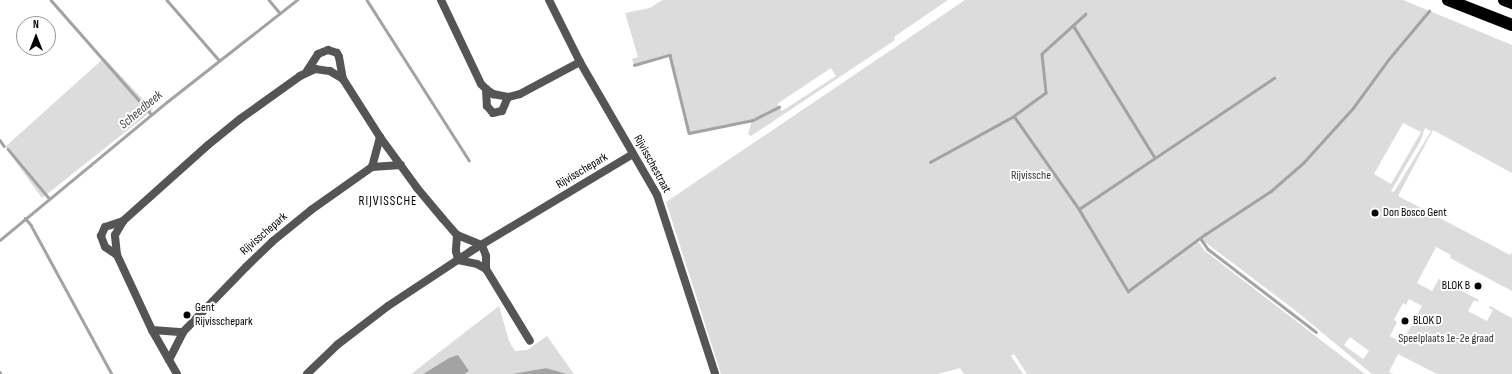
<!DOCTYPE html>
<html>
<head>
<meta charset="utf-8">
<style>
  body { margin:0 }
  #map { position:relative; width:1512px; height:374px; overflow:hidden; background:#fff; font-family:"Sofia Sans Condensed",sans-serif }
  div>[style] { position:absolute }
  .green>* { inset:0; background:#dcdcdc }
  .water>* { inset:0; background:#a3a3a3 }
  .stream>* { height:2.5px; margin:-1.25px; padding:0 1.25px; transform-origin:1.25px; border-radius:1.25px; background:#a3a3a3 }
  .minor>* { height:8px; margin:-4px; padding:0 4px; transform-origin:4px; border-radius:4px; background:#555 }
  .motorway>* { height:12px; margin:-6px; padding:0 6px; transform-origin:6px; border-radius:6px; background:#000 }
  .dots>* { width:11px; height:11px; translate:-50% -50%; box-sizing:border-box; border:2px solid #fff; border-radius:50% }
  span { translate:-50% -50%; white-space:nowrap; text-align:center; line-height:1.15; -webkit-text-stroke:4px #fff; paint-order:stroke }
  .street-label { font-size:12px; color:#000 }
  .park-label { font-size:12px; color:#333 }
  .poi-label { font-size:12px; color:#000 }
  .left { translate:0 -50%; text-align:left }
  .right { translate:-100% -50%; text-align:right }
  .water-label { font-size:13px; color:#444; font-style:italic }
  .neighbourhood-label { font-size:13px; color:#000; letter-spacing:1px }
  .north { position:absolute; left:16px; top:16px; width:40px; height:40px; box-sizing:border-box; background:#fff; border:1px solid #999; border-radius:50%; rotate:0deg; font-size:11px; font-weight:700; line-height:16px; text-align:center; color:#000 }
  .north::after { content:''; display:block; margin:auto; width:14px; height:18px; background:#000; clip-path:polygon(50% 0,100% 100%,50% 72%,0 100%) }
</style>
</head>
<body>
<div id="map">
  <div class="green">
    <div style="clip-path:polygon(evenodd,662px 0,948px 0,894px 37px,895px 40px,751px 136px,748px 134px,752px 120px,689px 133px,670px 55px,634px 65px,632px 59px,638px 57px,625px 13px,650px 8px,662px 0,831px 68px,836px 76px,782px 111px,777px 104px,831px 68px)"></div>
    <div style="clip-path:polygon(evenodd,965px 0,1403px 0,1512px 45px,1512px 173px,1433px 130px,1398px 196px,1510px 255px,1512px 252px,1512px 291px,1450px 258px,1451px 255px,1436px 247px,1417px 283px,1432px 291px,1439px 279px,1479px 300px,1478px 302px,1474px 300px,1468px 311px,1487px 321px,1493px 310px,1489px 308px,1490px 306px,1512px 318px,1512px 374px,1437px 374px,1398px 354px,1389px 372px,1393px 374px,1372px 374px,1296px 311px,1201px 239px,1198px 241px,1205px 251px,1365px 374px,1027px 374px,1014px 354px,1011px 356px,1023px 374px,964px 374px,960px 368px,938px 374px,721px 374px,666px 202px,965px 0,1403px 123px,1421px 132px,1391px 184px,1374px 174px,1403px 123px,965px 0,1425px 128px,1431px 131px,1394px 192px,1391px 191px,1421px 140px,1425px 128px,965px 0,1409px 299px,1422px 306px,1402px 343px,1390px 336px,1397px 322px,1394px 320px,1403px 303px,1406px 305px,1409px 299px,965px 0,1350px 337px,1369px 351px,1363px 359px,1344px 345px,1350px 337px)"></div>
    <div style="clip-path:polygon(104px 58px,153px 110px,42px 198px,5px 147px)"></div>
    <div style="clip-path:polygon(499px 306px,509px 341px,515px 351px,527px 350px,547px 336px,574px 374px,567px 374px,546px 368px,512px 374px,465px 374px,469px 371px,449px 358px,423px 374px,411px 374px)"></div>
  </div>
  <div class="water">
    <div style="clip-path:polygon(458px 355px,469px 371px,465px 374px,423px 374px,449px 358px)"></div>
    <div style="clip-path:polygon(546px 368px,567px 374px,512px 374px)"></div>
  </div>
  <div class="stream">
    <div style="left:51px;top:0;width:152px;rotate:48.7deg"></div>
    <div style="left:167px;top:0;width:79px;rotate:49.1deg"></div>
    <div style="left:269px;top:0;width:17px;rotate:50deg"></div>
    <div style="left:367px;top:0;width:190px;rotate:57.5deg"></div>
    <div style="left:1086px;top:14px;width:59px;rotate:137.7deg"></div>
    <div style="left:1042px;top:54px;width:39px;rotate:84deg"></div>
    <div style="left:1046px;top:93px;width:39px;rotate:144deg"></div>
    <div style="left:1014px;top:116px;width:113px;rotate:55deg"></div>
    <div style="left:1079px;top:209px;width:96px;rotate:59.1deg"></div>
    <div style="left:1128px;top:291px;width:94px;rotate:-36.4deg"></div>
    <div style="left:1204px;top:235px;width:80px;rotate:-33.3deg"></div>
    <div style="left:1271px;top:191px;width:43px;rotate:-41.2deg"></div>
    <div style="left:1303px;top:163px;width:74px;rotate:-47.7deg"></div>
    <div style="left:1353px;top:108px;width:59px;rotate:-53.9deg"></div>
    <div style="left:1388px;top:60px;width:64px;rotate:-50.1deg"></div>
    <div style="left:1073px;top:25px;width:156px;rotate:58.3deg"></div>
    <div style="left:634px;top:65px;width:37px;rotate:-16deg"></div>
    <div style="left:670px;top:55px;width:80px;rotate:76.3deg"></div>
    <div style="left:689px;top:133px;width:65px;rotate:-11.5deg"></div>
    <div style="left:753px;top:120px;width:29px;rotate:-27deg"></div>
    <div style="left:0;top:140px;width:7px;rotate:56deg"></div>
    <div style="left:8px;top:149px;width:64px;rotate:50.1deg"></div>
    <div style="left:930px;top:162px;width:96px;rotate:-28.7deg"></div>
    <div style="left:1079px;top:209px;width:235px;rotate:-33.9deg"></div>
    <div style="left:25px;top:218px;width:9px;rotate:49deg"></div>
    <div style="left:31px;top:225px;width:170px;rotate:61.5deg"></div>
    <div style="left:1201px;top:239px;width:12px;rotate:55deg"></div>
    <div style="left:1208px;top:249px;width:136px;rotate:37.5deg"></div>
    <div style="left:0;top:240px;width:218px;rotate:-39.6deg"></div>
    <div style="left:168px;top:101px;width:164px;rotate:-38.1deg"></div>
    <div style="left:0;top:372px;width:2px;rotate:63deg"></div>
  </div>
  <div class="minor">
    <div style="left:441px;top:0;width:93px;rotate:64.5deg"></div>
    <div style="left:481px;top:84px;width:7px;rotate:45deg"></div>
    <div style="left:486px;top:89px;width:9px;rotate:36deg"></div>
    <div style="left:493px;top:94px;width:15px;rotate:11deg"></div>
    <div style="left:508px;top:97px;width:12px;rotate:-14deg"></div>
    <div style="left:520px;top:94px;width:68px;rotate:-28.1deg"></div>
    <div style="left:549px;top:0;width:69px;rotate:63.4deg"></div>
    <div style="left:580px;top:62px;width:154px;rotate:59.9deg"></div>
    <div style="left:657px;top:195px;width:188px;rotate:72deg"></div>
    <div style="left:307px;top:71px;width:20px;rotate:-57deg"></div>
    <div style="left:318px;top:54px;width:11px;rotate:-22deg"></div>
    <div style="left:328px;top:50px;width:9px;rotate:18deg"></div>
    <div style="left:337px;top:53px;width:4px;rotate:63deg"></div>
    <div style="left:339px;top:57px;width:22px;rotate:80deg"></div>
    <div style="left:486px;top:89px;width:17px;rotate:87deg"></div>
    <div style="left:487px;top:106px;width:9px;rotate:49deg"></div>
    <div style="left:493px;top:113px;width:9px;rotate:-13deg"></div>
    <div style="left:502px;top:111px;width:15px;rotate:-67deg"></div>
    <div style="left:372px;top:167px;width:31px;rotate:-75deg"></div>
    <div style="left:457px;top:235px;width:16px;rotate:94deg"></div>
    <div style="left:456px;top:251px;width:9px;rotate:77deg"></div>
    <div style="left:458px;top:260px;width:19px;rotate:12deg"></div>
    <div style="left:477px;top:264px;width:10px;rotate:29deg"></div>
    <div style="left:117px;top:255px;width:14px;rotate:-146deg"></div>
    <div style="left:105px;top:247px;width:12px;rotate:-110deg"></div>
    <div style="left:101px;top:236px;width:10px;rotate:-66deg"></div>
    <div style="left:105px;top:227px;width:19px;rotate:-18deg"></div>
    <div style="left:152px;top:330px;width:31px;rotate:4deg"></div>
    <div style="left:169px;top:360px;width:31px;rotate:-63deg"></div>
    <div style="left:183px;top:332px;width:91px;rotate:-45.9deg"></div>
    <div style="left:246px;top:267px;width:37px;rotate:-44deg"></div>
    <div style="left:273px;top:241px;width:49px;rotate:-39.2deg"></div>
    <div style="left:311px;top:210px;width:75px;rotate:-35.2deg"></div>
    <div style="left:372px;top:167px;width:29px;rotate:-4deg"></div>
    <div style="left:177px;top:374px;width:51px;rotate:-119.6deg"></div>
    <div style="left:152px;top:330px;width:83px;rotate:-115deg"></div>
    <div style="left:117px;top:255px;width:20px;rotate:-96deg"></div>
    <div style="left:115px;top:235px;width:16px;rotate:-60deg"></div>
    <div style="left:123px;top:221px;width:114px;rotate:-41.8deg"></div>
    <div style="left:208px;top:145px;width:41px;rotate:-39.1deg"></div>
    <div style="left:240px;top:119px;width:74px;rotate:-35.6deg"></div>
    <div style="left:300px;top:76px;width:17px;rotate:-25deg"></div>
    <div style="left:315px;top:69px;width:15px;rotate:8deg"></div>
    <div style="left:330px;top:71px;width:15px;rotate:32deg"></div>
    <div style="left:343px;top:79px;width:69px;rotate:57.5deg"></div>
    <div style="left:380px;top:137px;width:63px;rotate:54deg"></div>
    <div style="left:417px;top:188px;width:40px;rotate:50deg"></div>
    <div style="left:443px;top:219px;width:21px;rotate:49deg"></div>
    <div style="left:457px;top:235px;width:27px;rotate:22deg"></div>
    <div style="left:482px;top:245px;width:12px;rotate:70deg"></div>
    <div style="left:486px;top:256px;width:13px;rotate:90deg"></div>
    <div style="left:486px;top:269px;width:84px;rotate:58.6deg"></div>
    <div style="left:307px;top:374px;width:42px;rotate:-44deg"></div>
    <div style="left:337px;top:345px;width:64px;rotate:-37.4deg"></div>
    <div style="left:388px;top:306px;width:100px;rotate:-33.5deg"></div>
    <div style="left:471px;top:251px;width:189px;rotate:-30.9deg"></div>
  </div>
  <div class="motorway">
    <div style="left:1448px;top:0;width:69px;rotate:21.3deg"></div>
    <div style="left:1504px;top:0;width:9px;rotate:21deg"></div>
  </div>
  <div class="dots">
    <div style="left:1375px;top:213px;background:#000"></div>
    <div style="left:1478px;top:286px;background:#000"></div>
    <div style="left:187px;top:315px;background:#000"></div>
    <div style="left:1405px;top:321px;background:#000"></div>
  </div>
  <div class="street-label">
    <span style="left:652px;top:164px;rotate:61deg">Rijvisschestraat</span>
    <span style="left:582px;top:171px;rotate:-31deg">Rijvisschepark</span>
    <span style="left:264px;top:234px;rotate:-41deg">Rijvisschepark</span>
  </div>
  <div class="park-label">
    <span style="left:1031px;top:176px">Rijvissche</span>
    <span style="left:1446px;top:339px">Speelplaats 1e-2e graad</span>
  </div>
  <div class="poi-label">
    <span class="left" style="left:1383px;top:213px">Don Bosco Gent</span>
    <span class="right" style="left:1470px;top:286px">BLOK B</span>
    <span class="left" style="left:195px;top:315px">Gent<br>Rijvisschepark</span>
    <span class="left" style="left:1413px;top:321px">BLOK D</span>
  </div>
  <div class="water-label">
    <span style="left:141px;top:110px;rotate:-40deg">Scheedbeek</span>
  </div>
  <div class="neighbourhood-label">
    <span style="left:388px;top:201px">RIJVISSCHE</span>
  </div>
  <div class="north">N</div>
</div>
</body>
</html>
